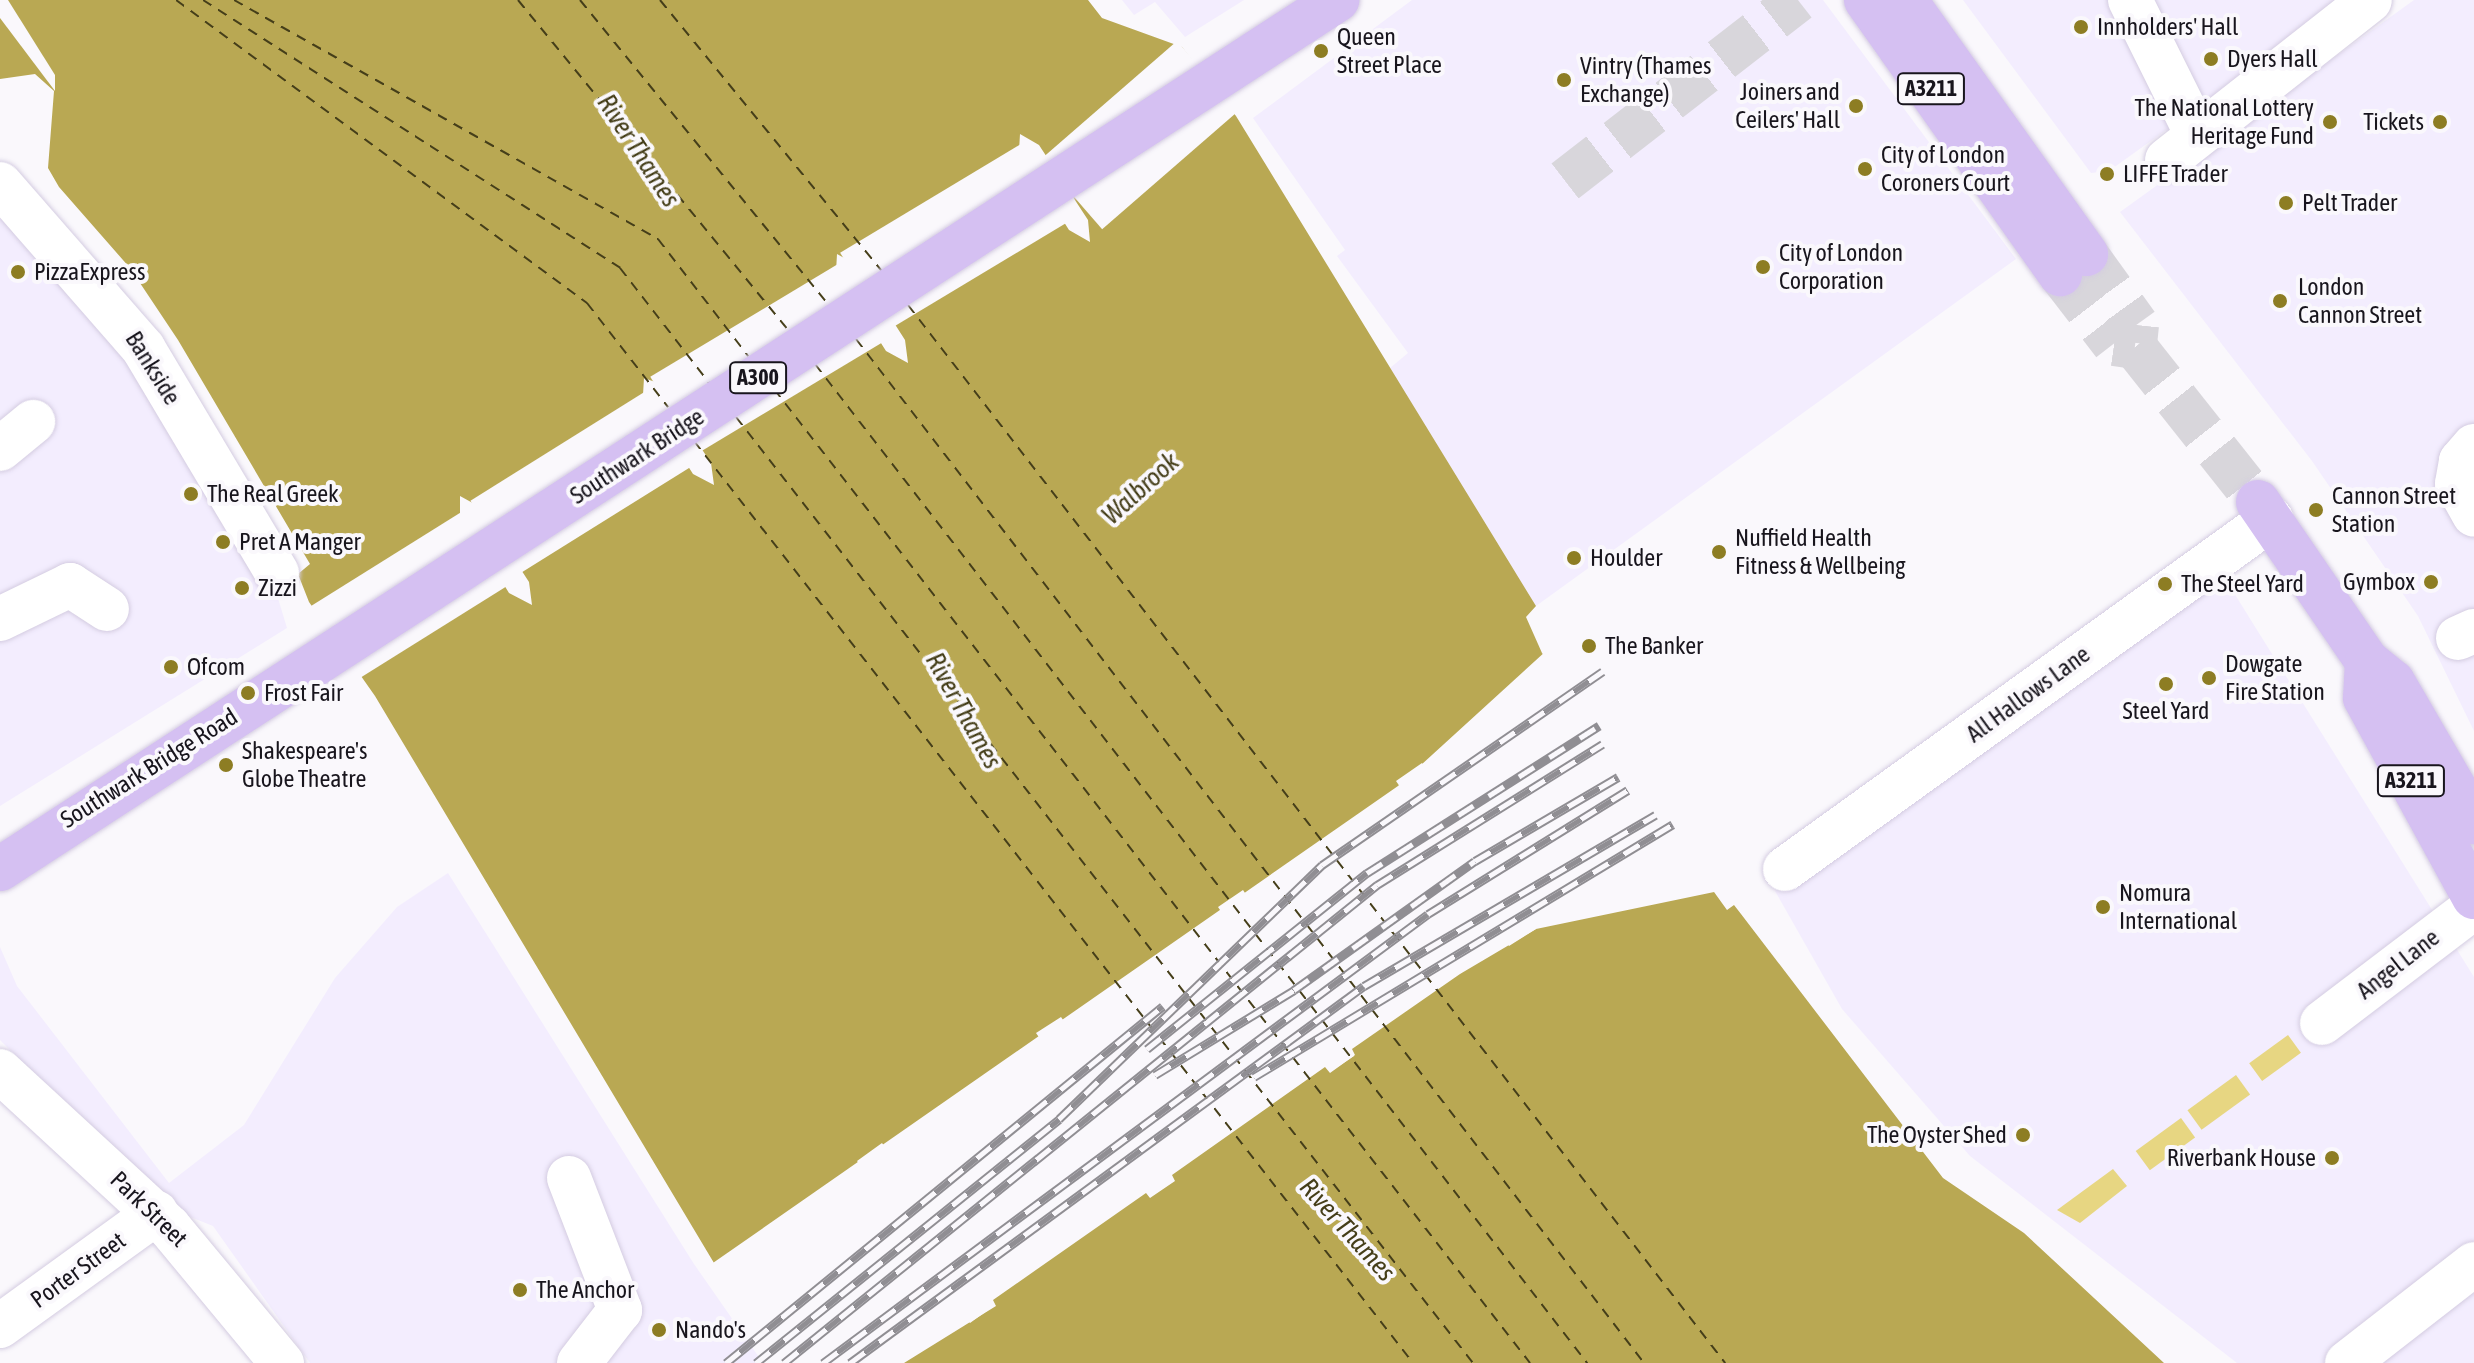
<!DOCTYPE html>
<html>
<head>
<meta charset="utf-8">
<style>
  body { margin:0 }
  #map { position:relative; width:2474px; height:1363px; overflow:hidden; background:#faf8fc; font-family:"Asap Condensed",sans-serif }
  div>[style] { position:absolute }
  .built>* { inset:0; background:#f3edfe }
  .green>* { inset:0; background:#e7d682; transform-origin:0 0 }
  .water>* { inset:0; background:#b9a853 }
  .pier>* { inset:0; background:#faf8fc; transform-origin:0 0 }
  .ferry>* { height:2px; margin-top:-1px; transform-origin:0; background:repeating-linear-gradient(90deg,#453e19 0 10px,transparent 0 18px) }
  .minor-tunnel>* { height:44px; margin-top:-22px; transform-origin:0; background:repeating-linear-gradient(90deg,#d8d6db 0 44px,transparent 0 66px) }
  .major-tunnel>* { height:44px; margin-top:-22px; transform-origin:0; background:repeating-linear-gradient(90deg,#d8d6db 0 44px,transparent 0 66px) }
  .roads { filter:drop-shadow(0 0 2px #d4cce1) drop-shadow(0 0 2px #d4cce1) }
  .minor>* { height:44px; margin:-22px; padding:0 22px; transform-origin:22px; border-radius:22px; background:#fff }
  .major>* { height:44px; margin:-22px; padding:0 22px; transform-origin:22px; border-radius:22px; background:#d5c0f2 }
  .rail>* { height:9px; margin-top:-4.5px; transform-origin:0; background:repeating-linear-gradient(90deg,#faf8fc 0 18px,#908e93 0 36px); box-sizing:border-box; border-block:2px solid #908e93 }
  .dots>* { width:22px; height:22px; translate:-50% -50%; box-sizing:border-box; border:4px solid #faf8fc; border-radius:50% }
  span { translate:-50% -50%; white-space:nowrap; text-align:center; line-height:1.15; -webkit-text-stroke:8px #faf8fc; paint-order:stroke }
  .shield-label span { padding:2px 6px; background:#faf8fc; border:2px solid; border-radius:6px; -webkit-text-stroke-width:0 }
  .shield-label { font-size:22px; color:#18151d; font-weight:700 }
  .poi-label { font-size:24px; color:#18151d }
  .left { translate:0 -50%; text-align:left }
  .right { translate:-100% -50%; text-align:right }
  .street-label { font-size:24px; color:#18151d }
  .water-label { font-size:26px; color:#453e19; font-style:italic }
</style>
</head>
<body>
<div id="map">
  <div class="built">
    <div style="clip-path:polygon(1122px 0,1244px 0,1185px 37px,1155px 2px,1134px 15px)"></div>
    <div style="clip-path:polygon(1412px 0,1823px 0,2016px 259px,1536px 606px,1390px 368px,1408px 353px,1337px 256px,1345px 250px,1253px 118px)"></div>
    <div style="clip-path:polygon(1963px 0,2347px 0,2109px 171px,2091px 173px)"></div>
    <div style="clip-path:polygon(2414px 0,2474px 0,2474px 731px,2418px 616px,2312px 461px,2120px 212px)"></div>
    <div style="clip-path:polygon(0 203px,131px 344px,277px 595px,287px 628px,0 806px)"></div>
    <div style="clip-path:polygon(2209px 553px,2474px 977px,2474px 1363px,2237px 1363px,1970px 1156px,1842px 1009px,1775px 891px)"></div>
    <div style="clip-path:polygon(448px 873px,694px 1264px,763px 1363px,310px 1363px,213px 1226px,168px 1208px,0 1040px,0 947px,17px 986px,169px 1183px,244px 1125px,335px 978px,397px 907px)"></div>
  </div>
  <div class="green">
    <div style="left:2288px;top:1035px;width:22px;height:48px;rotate:54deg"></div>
    <div style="left:2236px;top:1075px;width:24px;height:60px;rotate:54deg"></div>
    <div style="left:2181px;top:1118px;width:24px;height:56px;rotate:54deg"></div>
    <div style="clip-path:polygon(2113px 1169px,2127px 1186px,2080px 1223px,2057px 1210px)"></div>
  </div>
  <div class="water">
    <div style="clip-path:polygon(evenodd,0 0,1088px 0,1102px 18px,1182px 47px,1236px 116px,1536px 606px,1526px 617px,1542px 653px,1727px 910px,1734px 905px,1741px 914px,1943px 1178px,2024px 1233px,2164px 1363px,782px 1363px,714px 1263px,375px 696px,309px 602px,298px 574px,310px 564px,178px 340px,130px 268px,59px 187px,48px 168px,54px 91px,35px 74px,0 79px,0 0,1020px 134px,1039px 145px,1088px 220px,1090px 242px,1069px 230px,1019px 151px,1020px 134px,0 0,837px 254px,857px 265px,905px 340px,908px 363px,886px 351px,836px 272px,837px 254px,0 0,644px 378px,658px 383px,711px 463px,714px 485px,693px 474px,643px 395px,644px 378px,0 0,460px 496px,480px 507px,529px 582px,532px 605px,509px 593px,460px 513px,460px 496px,0 0,1422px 763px,1536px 929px,1509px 946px,1396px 781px,1422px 763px,0 0,1243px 890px,1354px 1056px,1330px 1072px,1218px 907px,1243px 890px,0 0,1061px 1017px,1174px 1181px,1150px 1197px,1036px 1033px,1061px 1017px,0 0,882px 1143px,995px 1305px,970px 1323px,857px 1161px,882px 1143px)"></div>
  </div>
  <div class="pier">
    <div style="clip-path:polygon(0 0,8px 0,55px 75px,55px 91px,0 18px)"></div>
    <div style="left:1177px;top:41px;width:93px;height:180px;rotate:49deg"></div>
    <div style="left:1021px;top:144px;width:91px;height:211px;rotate:59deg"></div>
    <div style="left:838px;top:264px;width:90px;height:219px;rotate:59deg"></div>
    <div style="left:646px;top:391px;width:88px;height:207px;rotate:58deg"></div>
    <div style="left:463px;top:511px;width:87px;height:182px;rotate:58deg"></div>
    <div style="clip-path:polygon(evenodd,1546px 651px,1719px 891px,1536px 929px,1460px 974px,1352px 1049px,1355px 1055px,1330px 1073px,1325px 1067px,1172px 1175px,1175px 1181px,1150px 1198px,1146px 1193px,993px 1300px,996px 1306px,904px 1363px,777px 1363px,710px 1265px,1398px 786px,1546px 651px,1421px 768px,1531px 928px,1511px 941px,1401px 783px,1421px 768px,1546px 651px,1242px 895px,1350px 1054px,1331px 1067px,1224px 908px,1242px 895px,1546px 651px,1060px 1022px,1169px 1180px,1151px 1192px,1041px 1035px,1060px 1022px,1546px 651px,880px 1148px,990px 1305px,971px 1318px,863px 1161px,880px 1148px)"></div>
  </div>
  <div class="ferry">
    <div style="left:176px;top:0;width:511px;rotate:36.4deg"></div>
    <div style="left:587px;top:303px;width:132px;rotate:52.1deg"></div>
    <div style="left:203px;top:0;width:496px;rotate:32.7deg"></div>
    <div style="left:620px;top:268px;width:147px;rotate:52.2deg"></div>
    <div style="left:234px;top:0;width:487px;rotate:29.4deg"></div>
    <div style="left:658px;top:239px;width:148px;rotate:52.4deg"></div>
    <div style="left:518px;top:0;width:428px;rotate:50.7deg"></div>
    <div style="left:580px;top:0;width:395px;rotate:50.8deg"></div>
    <div style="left:660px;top:0;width:350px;rotate:50.7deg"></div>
    <div style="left:908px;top:305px;width:1337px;rotate:52.32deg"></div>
    <div style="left:856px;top:339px;width:1292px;rotate:52.42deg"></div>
    <div style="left:815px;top:364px;width:1263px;rotate:52.3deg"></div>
    <div style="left:774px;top:389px;width:1233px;rotate:52.18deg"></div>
    <div style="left:736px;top:417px;width:1199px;rotate:52.08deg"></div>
    <div style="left:694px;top:441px;width:1169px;rotate:52.05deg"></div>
  </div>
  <div class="minor-tunnel">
    <div style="left:1565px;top:181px;width:295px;rotate:-37.8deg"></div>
  </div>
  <div class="major-tunnel">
    <div style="left:2086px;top:254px;width:87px;rotate:54.3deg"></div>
    <div style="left:2137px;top:325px;width:18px;rotate:96deg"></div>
    <div style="left:2060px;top:274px;width:88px;rotate:52.4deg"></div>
    <div style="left:2114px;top:344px;width:21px;rotate:8deg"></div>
    <div style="left:2135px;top:347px;width:198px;rotate:51.6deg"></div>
  </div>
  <div class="roads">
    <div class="minor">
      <div style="left:2130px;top:0;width:151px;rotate:63.6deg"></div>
      <div style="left:2167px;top:160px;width:258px;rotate:-38.2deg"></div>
      <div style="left:0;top:184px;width:218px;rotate:48.9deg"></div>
      <div style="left:143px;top:348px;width:262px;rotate:59.2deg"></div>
      <div style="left:2474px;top:446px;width:20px;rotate:131deg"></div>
      <div style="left:2461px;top:461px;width:23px;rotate:100deg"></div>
      <div style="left:2457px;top:484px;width:35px;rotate:61deg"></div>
      <div style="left:0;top:449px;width:43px;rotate:-39.3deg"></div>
      <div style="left:0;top:619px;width:78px;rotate:-25.9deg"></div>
      <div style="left:70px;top:585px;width:44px;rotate:33deg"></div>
      <div style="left:2458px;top:638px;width:17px;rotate:-24deg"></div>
      <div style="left:1785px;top:869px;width:599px;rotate:-35.76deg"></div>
      <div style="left:2322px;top:1023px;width:191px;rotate:-37.3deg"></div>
      <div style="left:0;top:1071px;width:230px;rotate:42.7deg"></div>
      <div style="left:169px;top:1227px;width:177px;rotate:50.3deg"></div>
      <div style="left:569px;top:1178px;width:142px;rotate:68.9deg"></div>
      <div style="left:620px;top:1310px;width:67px;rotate:127.7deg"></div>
      <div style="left:0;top:1326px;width:193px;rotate:-35.9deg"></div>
      <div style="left:2347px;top:1363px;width:161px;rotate:-37.9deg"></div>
    </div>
    <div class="major">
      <div style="left:1866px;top:0;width:336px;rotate:54.7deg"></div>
      <div style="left:1905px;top:0;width:312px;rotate:54.5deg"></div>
      <div style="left:2258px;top:502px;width:193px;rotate:55.6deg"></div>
      <div style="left:2367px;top:661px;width:33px;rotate:39deg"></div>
      <div style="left:2393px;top:682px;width:162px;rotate:59.9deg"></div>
      <div style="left:2367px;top:661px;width:37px;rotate:93deg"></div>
      <div style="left:2365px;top:698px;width:227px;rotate:61.3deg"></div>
      <div style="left:0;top:869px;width:1595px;rotate:-33.02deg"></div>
    </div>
  </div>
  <div class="rail">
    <div style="left:1147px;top:1049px;width:282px;rotate:-38.7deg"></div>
    <div style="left:1367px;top:873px;width:275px;rotate:-32.4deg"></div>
    <div style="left:1155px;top:1075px;width:163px;rotate:-31.4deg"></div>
    <div style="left:1294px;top:990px;width:222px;rotate:-35.5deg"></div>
    <div style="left:1475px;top:861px;width:166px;rotate:-30.4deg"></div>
    <div style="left:1254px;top:1077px;width:489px;rotate:-31.1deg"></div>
    <div style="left:726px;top:1363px;width:564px;rotate:-39.25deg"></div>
    <div style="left:756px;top:1363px;width:389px;rotate:-38.8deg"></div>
    <div style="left:1059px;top:1119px;width:366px;rotate:-44deg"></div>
    <div style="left:1322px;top:865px;width:341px;rotate:-34.6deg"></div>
    <div style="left:784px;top:1363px;width:762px;rotate:-38.87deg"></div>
    <div style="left:1377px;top:885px;width:266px;rotate:-32deg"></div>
    <div style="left:823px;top:1363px;width:753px;rotate:-36.58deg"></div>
    <div style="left:1428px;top:914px;width:235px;rotate:-31.8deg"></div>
    <div style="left:850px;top:1363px;width:637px;rotate:-36.26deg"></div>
    <div style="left:1364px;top:986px;width:338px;rotate:-30.4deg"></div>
  </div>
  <div class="dots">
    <div style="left:2081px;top:27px;background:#8d7d23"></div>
    <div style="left:1321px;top:51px;background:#8d7d23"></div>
    <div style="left:2211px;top:59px;background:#8d7d23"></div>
    <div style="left:1564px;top:80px;background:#8d7d23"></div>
    <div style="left:1856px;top:106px;background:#8d7d23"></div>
    <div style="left:2330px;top:122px;background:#8d7d23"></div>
    <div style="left:2440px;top:122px;background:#8d7d23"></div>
    <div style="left:1865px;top:169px;background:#8d7d23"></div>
    <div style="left:2107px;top:174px;background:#8d7d23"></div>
    <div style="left:2286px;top:203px;background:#8d7d23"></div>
    <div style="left:1763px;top:267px;background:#8d7d23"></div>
    <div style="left:18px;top:272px;background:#8d7d23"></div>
    <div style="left:2280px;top:301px;background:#8d7d23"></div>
    <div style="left:191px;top:494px;background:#8d7d23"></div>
    <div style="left:2316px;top:510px;background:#8d7d23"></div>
    <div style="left:223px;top:542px;background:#8d7d23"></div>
    <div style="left:1719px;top:552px;background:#8d7d23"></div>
    <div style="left:1574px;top:558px;background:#8d7d23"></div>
    <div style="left:2431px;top:582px;background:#8d7d23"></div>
    <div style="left:2165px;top:584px;background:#8d7d23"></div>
    <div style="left:242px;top:588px;background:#8d7d23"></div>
    <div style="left:1589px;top:646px;background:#8d7d23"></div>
    <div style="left:171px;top:667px;background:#8d7d23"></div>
    <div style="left:2209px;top:678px;background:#8d7d23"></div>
    <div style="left:2166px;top:684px;background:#8d7d23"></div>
    <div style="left:248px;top:693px;background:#8d7d23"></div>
    <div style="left:226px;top:765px;background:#8d7d23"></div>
    <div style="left:2103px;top:907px;background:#8d7d23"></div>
    <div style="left:2023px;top:1135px;background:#8d7d23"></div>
    <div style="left:2332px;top:1158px;background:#8d7d23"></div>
    <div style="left:520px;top:1290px;background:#8d7d23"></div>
    <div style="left:659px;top:1330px;background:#8d7d23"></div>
  </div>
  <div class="shield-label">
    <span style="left:1931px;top:89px">A3211</span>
    <span style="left:758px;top:378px">A300</span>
    <span style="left:2411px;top:781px">A3211</span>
  </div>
  <div class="poi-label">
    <span class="left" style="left:2097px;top:27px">Innholders' Hall</span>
    <span class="left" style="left:1337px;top:51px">Queen<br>Street Place</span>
    <span class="left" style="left:2227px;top:59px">Dyers Hall</span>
    <span class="left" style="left:1580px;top:80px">Vintry (Thames<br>Exchange)</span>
    <span class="right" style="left:1840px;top:106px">Joiners and<br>Ceilers' Hall</span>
    <span class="right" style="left:2314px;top:122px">The National Lottery<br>Heritage Fund</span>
    <span class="right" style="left:2424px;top:122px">Tickets</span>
    <span class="left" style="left:1881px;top:169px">City of London<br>Coroners Court</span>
    <span class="left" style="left:2123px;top:174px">LIFFE Trader</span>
    <span class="left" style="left:2302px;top:203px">Pelt Trader</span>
    <span class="left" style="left:1779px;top:267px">City of London<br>Corporation</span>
    <span class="left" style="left:34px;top:272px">PizzaExpress</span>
    <span class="left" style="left:2298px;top:301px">London<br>Cannon Street</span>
    <span class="left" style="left:207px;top:494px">The Real Greek</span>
    <span class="left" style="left:2332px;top:510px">Cannon Street<br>Station</span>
    <span class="left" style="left:1735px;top:552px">Nuffield Health<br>Fitness &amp; Wellbeing</span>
    <span class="left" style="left:239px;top:542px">Pret A Manger</span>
    <span class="left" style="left:1590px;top:558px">Houlder</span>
    <span class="right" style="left:2415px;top:582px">Gymbox</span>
    <span class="left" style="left:2181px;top:584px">The Steel Yard</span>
    <span class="left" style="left:258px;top:588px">Zizzi</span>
    <span class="left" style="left:1605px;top:646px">The Banker</span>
    <span class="left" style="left:2225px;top:678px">Dowgate<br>Fire Station</span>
    <span class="left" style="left:187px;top:667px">Ofcom</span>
    <span class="left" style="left:264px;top:693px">Frost Fair</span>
    <span style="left:2166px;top:711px">Steel Yard</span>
    <span class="left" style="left:242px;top:765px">Shakespeare's<br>Globe Theatre</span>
    <span class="left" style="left:2119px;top:907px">Nomura<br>International</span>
    <span class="right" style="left:2007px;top:1135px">The Oyster Shed</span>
    <span class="right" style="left:2316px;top:1158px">Riverbank House</span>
    <span class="left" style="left:536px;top:1290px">The Anchor</span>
    <span class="left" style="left:675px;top:1330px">Nando's</span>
  </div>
  <div class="street-label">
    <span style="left:153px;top:368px;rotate:58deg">Bankside</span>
    <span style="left:637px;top:456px;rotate:-33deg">Southwark Bridge</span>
    <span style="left:2028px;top:694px;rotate:-36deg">All Hallows Lane</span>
    <span style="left:149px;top:768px;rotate:-32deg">Southwark Bridge Road</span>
    <span style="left:2398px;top:964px;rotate:-38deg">Angel Lane</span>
    <span style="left:149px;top:1209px;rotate:44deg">Park Street</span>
    <span style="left:78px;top:1270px;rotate:-36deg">Porter Street</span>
  </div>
  <div class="water-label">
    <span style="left:638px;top:151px;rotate:57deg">River Thames</span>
    <span style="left:1141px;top:489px;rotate:-42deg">Walbrook</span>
    <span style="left:963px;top:711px;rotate:61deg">River Thames</span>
    <span style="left:1347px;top:1230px;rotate:48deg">River Thames</span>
  </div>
</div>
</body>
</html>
